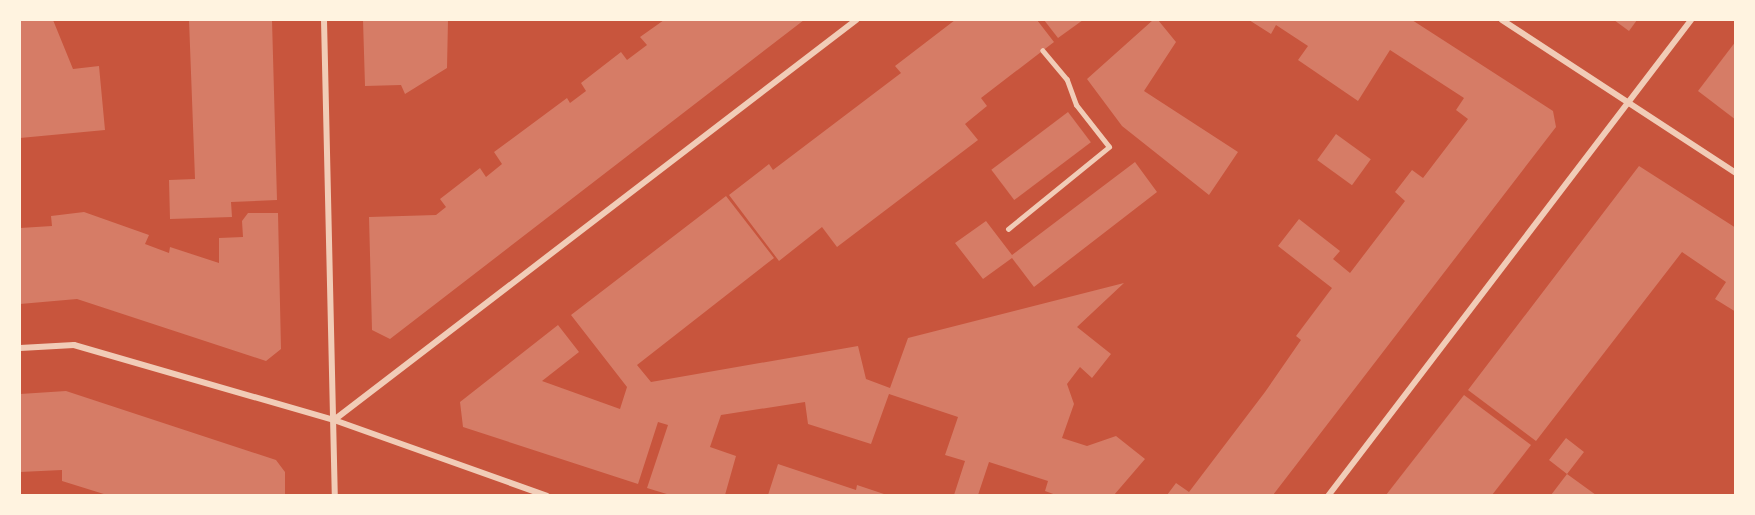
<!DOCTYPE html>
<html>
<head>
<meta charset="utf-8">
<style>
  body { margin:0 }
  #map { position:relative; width:1755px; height:515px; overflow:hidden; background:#c8553d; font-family:Cabin,sans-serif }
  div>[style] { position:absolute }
  .building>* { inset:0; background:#d67c66; transform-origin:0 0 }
  .service>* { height:4.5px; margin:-2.25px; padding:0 2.25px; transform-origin:2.25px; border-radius:2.25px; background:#f1ccb7 }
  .minor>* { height:6px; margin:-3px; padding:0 3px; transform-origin:3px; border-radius:3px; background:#f1ccb7 }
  span { translate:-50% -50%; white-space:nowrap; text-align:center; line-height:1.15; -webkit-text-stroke:5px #fff3e0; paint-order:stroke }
  .frame { position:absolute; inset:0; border:21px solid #fff3e0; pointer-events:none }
</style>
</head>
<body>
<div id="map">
  <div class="building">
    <div style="clip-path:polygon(20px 20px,53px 20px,73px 69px,99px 66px,105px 130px,20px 138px)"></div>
    <div style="clip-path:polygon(189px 20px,272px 20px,277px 200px,231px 202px,232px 217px,170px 219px,169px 180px,195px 179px)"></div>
    <div style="clip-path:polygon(363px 20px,448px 20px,447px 68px,405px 94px,401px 85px,365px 86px)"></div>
    <div style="clip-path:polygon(664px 20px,804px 20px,390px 339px,372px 330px,369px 217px,436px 215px,446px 207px,440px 199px,480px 168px,486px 177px,502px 164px,494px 152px,567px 98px,570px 103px,586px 91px,581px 83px,621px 52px,627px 60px,647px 45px,640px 37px)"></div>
    <div style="clip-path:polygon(955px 20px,1037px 20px,1054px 42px,981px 98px,987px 106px,965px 124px,978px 140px,837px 247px,822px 227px,779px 261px,729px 195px,769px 164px,773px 170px,901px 73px,895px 66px)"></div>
    <div style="clip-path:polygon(1044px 20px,1083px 20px,1058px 38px)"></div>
    <div style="clip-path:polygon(1153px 20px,1158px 20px,1176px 42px,1144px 91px,1238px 152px,1209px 195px,1122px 126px,1087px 79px)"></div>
    <div style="clip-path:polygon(1249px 20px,1412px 20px,1553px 111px,1556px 127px,1273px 495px,1167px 495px,1176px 483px,1189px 492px,1265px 392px,1301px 340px,1296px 336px,1332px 288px,1278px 246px,1299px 219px,1340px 251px,1333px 259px,1350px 273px,1405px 201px,1395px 192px,1412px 170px,1423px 178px,1468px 119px,1456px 110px,1464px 98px,1390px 50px,1358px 101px,1298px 60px,1308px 46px,1276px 25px,1271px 34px)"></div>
    <div style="clip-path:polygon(1614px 20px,1637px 20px,1629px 31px)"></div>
    <div style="clip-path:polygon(1736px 41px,1736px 120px,1698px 91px)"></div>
    <div style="left:1068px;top:112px;width:38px;height:96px;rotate:53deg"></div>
    <div style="left:1336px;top:134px;width:43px;height:32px;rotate:36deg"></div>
    <div style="clip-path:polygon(1135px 162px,1157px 192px,1034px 287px,1012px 258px,983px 279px,955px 243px,986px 221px,1012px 255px)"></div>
    <div style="clip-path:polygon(1639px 166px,1736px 228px,1736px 312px,1715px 299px,1726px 282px,1682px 252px,1536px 441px,1468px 390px)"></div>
    <div style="clip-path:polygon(726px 196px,774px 258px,637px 365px,651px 382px,858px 346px,866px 379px,890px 388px,908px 338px,1124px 283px,1077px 327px,1111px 354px,1092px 378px,1080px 367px,1067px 384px,1074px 404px,1062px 438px,1087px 446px,1116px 436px,1145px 459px,1114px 495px,1056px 495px,1045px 491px,1048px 481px,989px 462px,978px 495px,954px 495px,965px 461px,945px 455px,958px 417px,889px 394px,871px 444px,808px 424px,805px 402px,721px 415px,710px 447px,736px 456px,725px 495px,670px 495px,647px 488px,668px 425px,658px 422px,638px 484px,463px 427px,460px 402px,558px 325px,579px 352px,542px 381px,620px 409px,627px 387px,571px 315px)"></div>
    <div style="clip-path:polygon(84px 212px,149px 235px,145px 244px,169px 253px,170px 247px,219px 263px,219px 238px,243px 237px,242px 221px,248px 213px,278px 213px,281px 349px,266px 361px,77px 299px,20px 304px,20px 228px,52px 226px,51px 216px)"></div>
    <div style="clip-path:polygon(66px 391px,276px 460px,285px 472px,285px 495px,107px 495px,62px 481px,62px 470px,20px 472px,20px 394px)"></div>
    <div style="clip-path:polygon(1464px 395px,1531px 445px,1492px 495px,1386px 495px)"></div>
    <div style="clip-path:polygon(1566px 438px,1584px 452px,1567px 474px,1596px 495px,1551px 495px,1567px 474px,1549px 460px)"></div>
    <div style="clip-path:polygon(778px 464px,856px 490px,857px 485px,887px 495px,768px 495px)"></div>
  </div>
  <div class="service">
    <div style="left:1008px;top:229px;width:130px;rotate:-39.1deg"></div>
    <div style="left:1109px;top:147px;width:53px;rotate:-128.2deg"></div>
    <div style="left:1076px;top:105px;width:27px;rotate:-110deg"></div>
    <div style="left:1067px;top:80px;width:38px;rotate:-130deg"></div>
  </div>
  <div class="minor">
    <div style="left:324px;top:20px;width:476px;rotate:88.7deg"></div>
    <div style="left:1502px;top:20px;width:280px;rotate:33.2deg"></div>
    <div style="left:20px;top:348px;width:54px;rotate:-3.2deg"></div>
    <div style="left:74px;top:345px;width:271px;rotate:16.1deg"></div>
    <div style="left:334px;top:420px;width:226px;rotate:19.6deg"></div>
    <div style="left:334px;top:420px;width:658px;rotate:-37.46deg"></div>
    <div style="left:1328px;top:496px;width:599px;rotate:-52.67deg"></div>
  </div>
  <div class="frame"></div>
</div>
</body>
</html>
